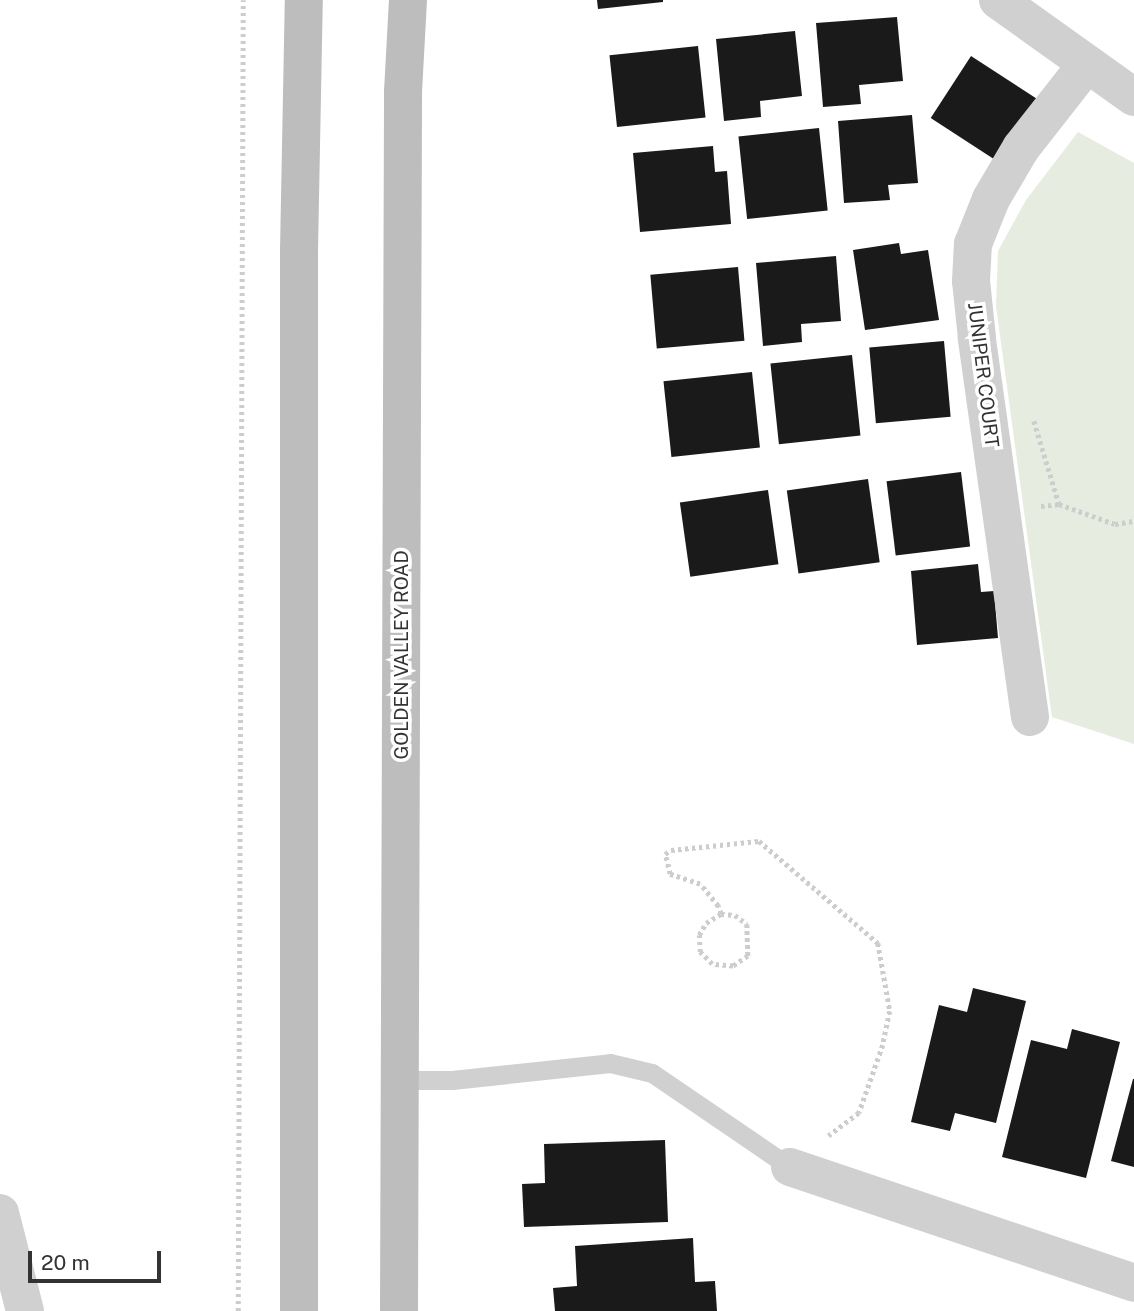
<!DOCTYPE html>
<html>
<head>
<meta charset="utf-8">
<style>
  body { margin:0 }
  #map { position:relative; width:1134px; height:1311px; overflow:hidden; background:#fff; font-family:"Public Sans",sans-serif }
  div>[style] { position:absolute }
  .green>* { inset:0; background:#e6ecdf }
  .building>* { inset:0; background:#1a1a1a; transform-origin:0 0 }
  .path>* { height:4.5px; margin-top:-2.25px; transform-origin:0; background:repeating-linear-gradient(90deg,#cdcdcd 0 3.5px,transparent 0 7px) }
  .service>* { height:19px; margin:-9.5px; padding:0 9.5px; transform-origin:9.5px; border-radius:9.5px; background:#d0d0d0 }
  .minor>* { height:38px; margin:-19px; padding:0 19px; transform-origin:19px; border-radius:19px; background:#d0d0d0 }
  .secondary>* { height:38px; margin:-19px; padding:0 19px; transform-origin:19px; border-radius:19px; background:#bdbdbd }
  span { translate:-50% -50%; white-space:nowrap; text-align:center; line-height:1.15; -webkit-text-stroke:7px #fff; paint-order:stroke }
  .street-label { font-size:19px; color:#333 }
  .scale { position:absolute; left:28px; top:1251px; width:133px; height:32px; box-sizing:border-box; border:4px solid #333; border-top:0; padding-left:9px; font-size:21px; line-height:24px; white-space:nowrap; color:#333; -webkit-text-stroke:5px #fff; paint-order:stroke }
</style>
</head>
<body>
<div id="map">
  <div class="green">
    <div style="clip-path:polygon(1078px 132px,1134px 163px,1134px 744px,1052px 717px,996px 306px,998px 251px,1026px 200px)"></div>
  </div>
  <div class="building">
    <div style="clip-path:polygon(597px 0,663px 0,663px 2px,598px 9px)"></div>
    <div style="clip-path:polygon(897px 17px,903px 81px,859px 85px,861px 104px,823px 107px,816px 23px)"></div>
    <div style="clip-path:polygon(795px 31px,802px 96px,760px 101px,761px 117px,724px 121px,716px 39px)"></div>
    <div style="left:698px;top:46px;width:72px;height:89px;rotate:84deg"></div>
    <div style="left:971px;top:56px;width:78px;height:74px;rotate:33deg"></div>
    <div style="clip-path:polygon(912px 115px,918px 183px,888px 185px,890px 200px,844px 203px,838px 121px)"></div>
    <div style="left:819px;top:128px;width:83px;height:81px;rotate:84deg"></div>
    <div style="clip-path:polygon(713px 146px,715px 172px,727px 171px,731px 224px,640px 232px,633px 153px)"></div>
    <div style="clip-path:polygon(899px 243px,901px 254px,928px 250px,939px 320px,865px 330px,853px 250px)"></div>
    <div style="clip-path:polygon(836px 256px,841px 321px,801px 324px,802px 342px,763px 346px,756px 263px)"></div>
    <div style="left:738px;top:267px;width:74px;height:88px;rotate:85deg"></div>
    <div style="left:944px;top:341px;width:76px;height:75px;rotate:85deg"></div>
    <div style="left:852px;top:355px;width:81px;height:82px;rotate:84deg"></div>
    <div style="left:752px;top:372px;width:76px;height:89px;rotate:84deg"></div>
    <div style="left:961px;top:472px;width:75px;height:75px;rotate:83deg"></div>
    <div style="left:868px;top:479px;width:84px;height:82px;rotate:82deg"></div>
    <div style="left:768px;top:490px;width:75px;height:89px;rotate:82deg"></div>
    <div style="clip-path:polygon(978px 564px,981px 592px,994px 591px,998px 638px,917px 645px,911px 571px)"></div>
    <div style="clip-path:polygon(973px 988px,1026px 1001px,996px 1123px,955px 1113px,950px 1131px,911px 1122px,939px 1005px,967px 1012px)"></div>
    <div style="clip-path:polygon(1072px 1029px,1120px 1042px,1086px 1178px,1002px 1157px,1031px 1040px,1067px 1049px)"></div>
    <div style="clip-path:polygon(1133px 1079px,1134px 1079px,1134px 1167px,1111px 1161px)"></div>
    <div style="clip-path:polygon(665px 1140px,668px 1222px,524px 1227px,522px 1184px,545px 1183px,544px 1144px)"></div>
    <div style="clip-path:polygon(693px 1238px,695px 1282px,715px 1281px,717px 1311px,555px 1311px,553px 1288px,577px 1286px,575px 1246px)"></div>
  </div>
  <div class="path">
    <div style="left:1034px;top:421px;width:87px;rotate:73.2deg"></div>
    <div style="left:1041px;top:506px;width:18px;rotate:-6deg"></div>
    <div style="left:1059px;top:504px;width:59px;rotate:19.7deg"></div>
    <div style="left:1115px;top:524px;width:19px;rotate:-9deg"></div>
    <div style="left:721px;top:914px;width:14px;rotate:4deg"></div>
    <div style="left:735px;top:915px;width:15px;rotate:37deg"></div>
    <div style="left:747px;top:924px;width:32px;rotate:88deg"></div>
    <div style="left:748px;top:956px;width:18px;rotate:146deg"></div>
    <div style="left:733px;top:966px;width:21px;rotate:-175deg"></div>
    <div style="left:712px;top:964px;width:17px;rotate:-135deg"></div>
    <div style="left:700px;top:952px;width:17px;rotate:-93deg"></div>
    <div style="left:699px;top:935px;width:14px;rotate:-60deg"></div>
    <div style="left:706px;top:923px;width:17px;rotate:-31deg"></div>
    <div style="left:721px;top:914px;width:9px;rotate:-111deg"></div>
    <div style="left:718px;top:906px;width:28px;rotate:-129deg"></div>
    <div style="left:700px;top:884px;width:32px;rotate:-162deg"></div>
    <div style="left:670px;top:874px;width:21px;rotate:-104deg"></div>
    <div style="left:665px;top:854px;width:7px;rotate:-34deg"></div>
    <div style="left:671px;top:850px;width:88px;rotate:-5.8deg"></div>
    <div style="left:759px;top:841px;width:157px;rotate:40.6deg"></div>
    <div style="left:878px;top:943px;width:69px;rotate:80deg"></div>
    <div style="left:890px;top:1011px;width:35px;rotate:102deg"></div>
    <div style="left:883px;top:1045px;width:72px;rotate:109.4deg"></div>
    <div style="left:859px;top:1113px;width:38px;rotate:143deg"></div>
    <div style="left:238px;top:1311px;width:1311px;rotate:-89.78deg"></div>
  </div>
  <div class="service">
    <div style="left:401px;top:1080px;width:51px"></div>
    <div style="left:452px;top:1080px;width:159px;rotate:-6.1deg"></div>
    <div style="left:610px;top:1063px;width:43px;rotate:13.4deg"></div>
    <div style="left:652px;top:1073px;width:167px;rotate:34.3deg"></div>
  </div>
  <div class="minor">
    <div style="left:998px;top:0;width:167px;rotate:35.5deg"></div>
    <div style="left:1030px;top:717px;width:383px;rotate:-98deg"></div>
    <div style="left:977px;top:338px;width:57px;rotate:-96deg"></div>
    <div style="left:971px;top:281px;width:37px;rotate:-87deg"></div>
    <div style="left:973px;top:244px;width:48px;rotate:-68.2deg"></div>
    <div style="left:991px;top:199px;width:59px;rotate:-59.5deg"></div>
    <div style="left:1021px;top:148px;width:105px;rotate:-51.9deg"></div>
    <div style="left:790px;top:1167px;width:363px;rotate:18.6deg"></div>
    <div style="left:0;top:1213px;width:101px;rotate:75.7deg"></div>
  </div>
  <div class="secondary">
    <div style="left:299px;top:1311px;width:1061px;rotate:-90deg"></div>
    <div style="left:299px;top:250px;width:250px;rotate:-88.9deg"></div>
    <div style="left:399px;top:1311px;width:1219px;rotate:-89.81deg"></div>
    <div style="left:403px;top:92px;width:92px;rotate:-86.9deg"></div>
  </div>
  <div class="street-label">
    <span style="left:983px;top:375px;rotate:83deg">JUNIPER COURT</span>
    <span style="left:402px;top:655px;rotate:-90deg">GOLDEN VALLEY ROAD</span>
  </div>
  <div class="scale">20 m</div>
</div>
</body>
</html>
